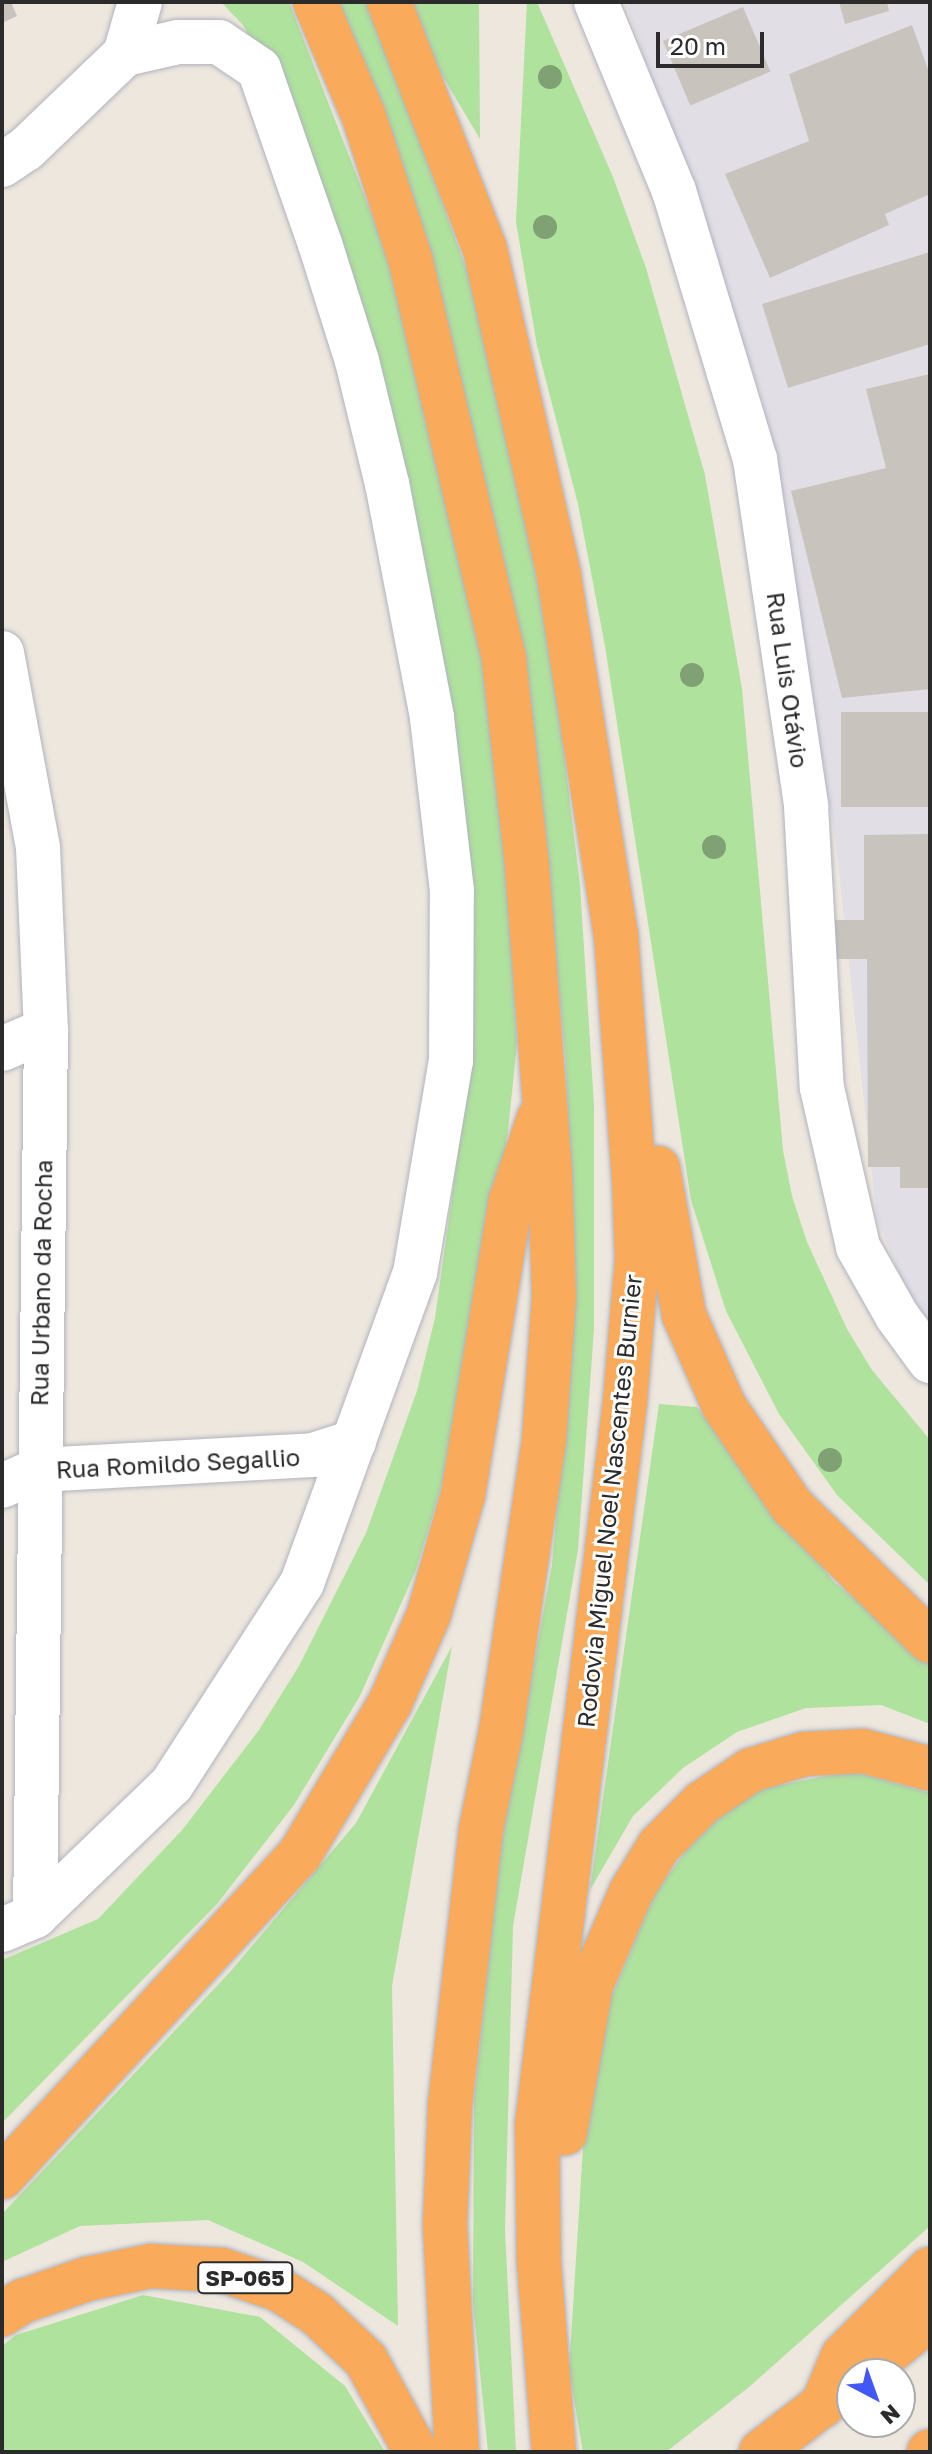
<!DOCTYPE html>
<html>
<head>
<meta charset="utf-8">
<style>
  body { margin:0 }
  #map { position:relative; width:932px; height:2454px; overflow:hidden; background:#ede7de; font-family:"Golos Text",sans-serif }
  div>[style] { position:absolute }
  .industrial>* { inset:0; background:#e1dee6 }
  .green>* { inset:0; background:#afe29c }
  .building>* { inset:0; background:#c8c4bd; transform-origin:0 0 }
  .roads { filter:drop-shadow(0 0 2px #b1b3bf) drop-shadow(0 0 2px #b1b3bf) }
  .minor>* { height:44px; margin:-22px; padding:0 22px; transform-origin:22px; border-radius:22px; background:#fff }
  .highway>* { height:44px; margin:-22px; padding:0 22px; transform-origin:22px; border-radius:22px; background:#faaa5b }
  .trees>* { width:24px; height:24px; margin:-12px; border-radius:50%; background:#80a173 }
  span { translate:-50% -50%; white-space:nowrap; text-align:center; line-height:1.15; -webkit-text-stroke:6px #fff; paint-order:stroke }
  .shield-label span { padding:2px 6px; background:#fff; border:2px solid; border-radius:6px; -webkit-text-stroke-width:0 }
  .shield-label { font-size:22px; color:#2b2b2b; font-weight:700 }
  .street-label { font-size:24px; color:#2b2b2b }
  .frame { position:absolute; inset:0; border:4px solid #2b2b2b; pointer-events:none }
  .north { position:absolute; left:836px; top:2358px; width:80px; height:80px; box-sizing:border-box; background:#fff; border:2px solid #aaa; border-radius:50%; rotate:139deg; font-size:22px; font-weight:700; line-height:32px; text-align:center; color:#2b2b2b }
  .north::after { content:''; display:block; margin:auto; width:28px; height:36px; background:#4258f6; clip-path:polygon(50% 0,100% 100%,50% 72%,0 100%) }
  .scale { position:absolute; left:656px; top:32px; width:108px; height:36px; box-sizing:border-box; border:4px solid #2b2b2b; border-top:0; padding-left:10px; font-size:24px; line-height:28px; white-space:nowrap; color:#2b2b2b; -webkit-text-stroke:6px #fff; paint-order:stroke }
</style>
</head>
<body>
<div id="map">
  <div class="industrial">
    <div style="clip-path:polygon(625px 2px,930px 2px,930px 1329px,918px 1317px,877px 1220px,836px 844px,763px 401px)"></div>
  </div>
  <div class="green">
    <div style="clip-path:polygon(221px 2px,289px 2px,383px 243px,453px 501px,476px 599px,503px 784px,517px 1044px,508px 1131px,456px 1439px,416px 1570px,360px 1696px,294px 1805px,217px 1904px,2px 2123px,2px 1960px,98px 1919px,183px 1829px,259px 1730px,299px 1666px,366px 1533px,417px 1391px,435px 1318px,460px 1139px,467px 925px,271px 79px,243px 25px)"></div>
    <div style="clip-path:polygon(334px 2px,369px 2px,480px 306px,518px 475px,556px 688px,580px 885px,594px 1105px,594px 1329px,578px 1550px,513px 1926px,505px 2230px,516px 2452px,488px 2452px,473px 2303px,474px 2100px,500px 1849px,552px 1565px,576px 1283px,565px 1054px,544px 837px)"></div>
    <div style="clip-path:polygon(411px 2px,479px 2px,480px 139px,436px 65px)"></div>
    <div style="clip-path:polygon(527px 2px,537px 2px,613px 177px,646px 268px,705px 475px,742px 689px,783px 1150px,792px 1196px,807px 1242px,847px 1329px,872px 1370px,930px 1440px,930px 1585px,837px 1495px,779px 1414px,726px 1311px,691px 1200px,605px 646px,578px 504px,537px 346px,516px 222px)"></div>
    <div style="clip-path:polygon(659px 1404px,697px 1407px,834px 1582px,930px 1658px,930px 1724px,881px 1705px,806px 1708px,737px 1732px,683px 1768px,633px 1816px,590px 1890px)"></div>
    <div style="clip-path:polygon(452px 1646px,392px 1986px,398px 2326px,303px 2262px,208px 2220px,80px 2226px,2px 2262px,2px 2214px,230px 1972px,356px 1823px)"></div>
    <div style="clip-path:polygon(852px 1771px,930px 1793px,930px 2226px,749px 2387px,666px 2452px,583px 2452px,569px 2370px,585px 2117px,612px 1995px,654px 1895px,697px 1835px,753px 1790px)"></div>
    <div style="clip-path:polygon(143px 2295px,260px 2317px,345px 2386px,385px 2452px,2px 2452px,2px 2346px,16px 2335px)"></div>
  </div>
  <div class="building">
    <div style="clip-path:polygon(2px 2px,11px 2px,17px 16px,2px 23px)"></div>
    <div style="clip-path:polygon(839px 2px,887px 2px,889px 11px,845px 24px)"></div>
    <div style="left:743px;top:7px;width:70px;height:87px;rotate:67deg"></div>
    <div style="clip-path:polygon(912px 25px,930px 75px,930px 194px,885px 214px,889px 225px,770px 278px,725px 174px,809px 141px,789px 74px)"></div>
    <div style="clip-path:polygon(930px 252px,930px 344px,788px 388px,762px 304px)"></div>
    <div style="clip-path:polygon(930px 374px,930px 689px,842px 698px,791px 491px,886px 468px,866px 389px)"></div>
    <div style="left:930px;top:712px;width:95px;height:89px;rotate:90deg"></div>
    <div style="clip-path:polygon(930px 834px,930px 1188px,900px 1188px,900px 1167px,868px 1167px,867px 959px,827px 959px,827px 920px,864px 920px,864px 835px)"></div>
  </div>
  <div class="roads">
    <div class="minor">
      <div style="left:596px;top:2px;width:204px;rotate:67.6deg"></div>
      <div style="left:674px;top:191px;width:280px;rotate:73.2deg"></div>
      <div style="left:755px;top:459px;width:351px;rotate:81.6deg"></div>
      <div style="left:806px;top:806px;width:282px;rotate:86.8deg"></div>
      <div style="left:822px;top:1088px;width:163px;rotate:77.2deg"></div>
      <div style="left:858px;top:1247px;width:79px;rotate:60.5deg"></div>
      <div style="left:897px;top:1316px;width:56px;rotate:53.7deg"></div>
      <div style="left:2px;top:165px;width:29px;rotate:-34deg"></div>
      <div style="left:26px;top:149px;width:137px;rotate:-43.8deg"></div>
      <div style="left:125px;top:54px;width:54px;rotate:-73.9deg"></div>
      <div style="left:2px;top:653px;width:198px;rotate:79.5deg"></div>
      <div style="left:38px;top:848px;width:182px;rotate:87.5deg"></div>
      <div style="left:46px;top:1030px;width:886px;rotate:90.71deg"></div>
      <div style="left:2px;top:1049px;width:48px;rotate:-23.4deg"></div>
      <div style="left:2px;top:1486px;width:39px;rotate:-24deg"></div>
      <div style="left:38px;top:1470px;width:275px;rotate:-3.1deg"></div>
      <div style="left:313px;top:1455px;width:43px;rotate:-17.6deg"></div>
      <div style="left:2px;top:1930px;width:36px;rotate:-23deg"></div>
      <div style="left:35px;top:1916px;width:190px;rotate:-43.9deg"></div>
      <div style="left:172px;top:1784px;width:239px;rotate:-57.1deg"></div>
      <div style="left:302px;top:1583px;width:330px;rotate:-70deg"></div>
      <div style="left:415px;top:1273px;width:215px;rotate:-80.4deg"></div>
      <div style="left:451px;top:1061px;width:170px;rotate:-89.7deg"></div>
      <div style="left:452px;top:891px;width:175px;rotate:-96.6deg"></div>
      <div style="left:432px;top:717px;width:237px;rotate:-100.9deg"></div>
      <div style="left:387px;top:484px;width:127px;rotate:-103.7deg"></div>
      <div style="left:357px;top:361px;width:123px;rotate:-107.5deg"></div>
      <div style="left:320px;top:244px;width:185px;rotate:-109.2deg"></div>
      <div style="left:259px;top:69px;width:48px;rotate:-146deg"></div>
      <div style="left:219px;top:42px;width:41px;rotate:180deg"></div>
      <div style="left:178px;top:42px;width:54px;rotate:167.2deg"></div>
    </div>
    <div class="highway">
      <div style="left:315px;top:2px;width:125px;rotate:66.9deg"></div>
      <div style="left:364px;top:117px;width:152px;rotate:72deg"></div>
      <div style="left:411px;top:262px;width:409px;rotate:76.8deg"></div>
      <div style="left:504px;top:660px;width:207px;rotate:83.6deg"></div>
      <div style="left:527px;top:866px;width:310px;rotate:85.7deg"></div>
      <div style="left:550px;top:1175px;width:121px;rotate:88.1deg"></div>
      <div style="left:554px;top:1296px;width:144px;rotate:94deg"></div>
      <div style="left:544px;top:1440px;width:289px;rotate:98.4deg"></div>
      <div style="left:502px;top:1726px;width:105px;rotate:101.5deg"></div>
      <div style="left:481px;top:1829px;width:277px;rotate:96.4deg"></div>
      <div style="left:450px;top:2104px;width:121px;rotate:92.4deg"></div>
      <div style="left:445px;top:2225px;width:227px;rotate:87deg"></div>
      <div style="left:389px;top:2px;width:265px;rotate:68.8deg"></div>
      <div style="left:485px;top:249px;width:335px;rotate:77.2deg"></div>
      <div style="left:559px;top:576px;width:363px;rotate:81deg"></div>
      <div style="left:616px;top:934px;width:246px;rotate:85.8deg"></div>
      <div style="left:634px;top:1179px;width:80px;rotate:87.9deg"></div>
      <div style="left:637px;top:1259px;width:144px;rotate:94.8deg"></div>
      <div style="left:625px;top:1402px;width:728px;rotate:96.94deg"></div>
      <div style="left:537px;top:2125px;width:138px;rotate:89.2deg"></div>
      <div style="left:539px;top:2263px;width:190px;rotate:85.5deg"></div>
      <div style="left:658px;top:1168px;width:149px;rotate:80deg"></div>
      <div style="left:684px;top:1315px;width:99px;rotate:66.3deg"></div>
      <div style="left:724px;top:1406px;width:121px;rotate:55.8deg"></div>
      <div style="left:792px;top:1506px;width:193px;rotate:44.4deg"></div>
      <div style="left:565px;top:2133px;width:150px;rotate:-80deg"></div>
      <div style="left:591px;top:1985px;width:101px;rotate:-66.7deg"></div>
      <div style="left:631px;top:1892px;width:54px;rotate:-58.7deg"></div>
      <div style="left:659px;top:1846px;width:61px;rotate:-45deg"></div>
      <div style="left:702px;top:1803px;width:59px;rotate:-34deg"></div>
      <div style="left:751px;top:1770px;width:55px;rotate:-16.8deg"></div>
      <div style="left:804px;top:1754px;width:59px;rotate:-2.9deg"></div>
      <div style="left:863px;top:1751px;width:69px;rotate:15deg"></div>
      <div style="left:2px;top:2177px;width:439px;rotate:-47.3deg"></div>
      <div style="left:300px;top:1854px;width:176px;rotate:-59.2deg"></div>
      <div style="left:390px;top:1703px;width:97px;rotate:-66.3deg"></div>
      <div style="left:429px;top:1614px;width:124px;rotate:-74.1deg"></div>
      <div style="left:463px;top:1495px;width:299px;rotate:-80.8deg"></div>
      <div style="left:511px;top:1200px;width:87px;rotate:-71.1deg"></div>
      <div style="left:2px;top:2314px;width:25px;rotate:-32deg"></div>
      <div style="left:23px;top:2301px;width:68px;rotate:-19deg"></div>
      <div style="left:87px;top:2279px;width:65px;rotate:-11.5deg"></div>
      <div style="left:151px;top:2266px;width:71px;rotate:3.2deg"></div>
      <div style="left:222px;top:2270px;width:59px;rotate:18.7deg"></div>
      <div style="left:278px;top:2289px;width:45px;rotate:32.3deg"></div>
      <div style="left:316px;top:2313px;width:69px;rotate:43.2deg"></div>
      <div style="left:366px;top:2360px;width:105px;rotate:61.5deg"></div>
      <div style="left:861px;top:2374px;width:88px;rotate:-38.6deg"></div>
      <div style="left:822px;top:2406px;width:54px;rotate:-67.2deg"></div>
      <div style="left:843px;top:2356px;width:123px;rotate:-45deg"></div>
      <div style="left:761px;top:2452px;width:105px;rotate:-37.6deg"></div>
      <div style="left:929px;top:2452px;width:1px;rotate:-45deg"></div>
    </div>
  </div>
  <div class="trees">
    <div style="left:550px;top:77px"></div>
    <div style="left:545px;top:227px"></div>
    <div style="left:692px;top:675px"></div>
    <div style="left:714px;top:847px"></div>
    <div style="left:830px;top:1460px"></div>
  </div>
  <div class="shield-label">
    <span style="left:245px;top:2278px">SP-065</span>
  </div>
  <div class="street-label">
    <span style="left:788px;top:680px;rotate:82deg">Rua Luis Otávio</span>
    <span style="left:41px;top:1283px;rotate:-89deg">Rua Urbano da Rocha</span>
    <span style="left:178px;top:1463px;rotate:-3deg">Rua Romildo Segallio</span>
    <span style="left:609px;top:1501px;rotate:-84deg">Rodovia Miguel Noel Nascentes Burnier</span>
  </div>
  <div class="frame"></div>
  <div class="north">N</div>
  <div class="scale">20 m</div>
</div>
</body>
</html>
